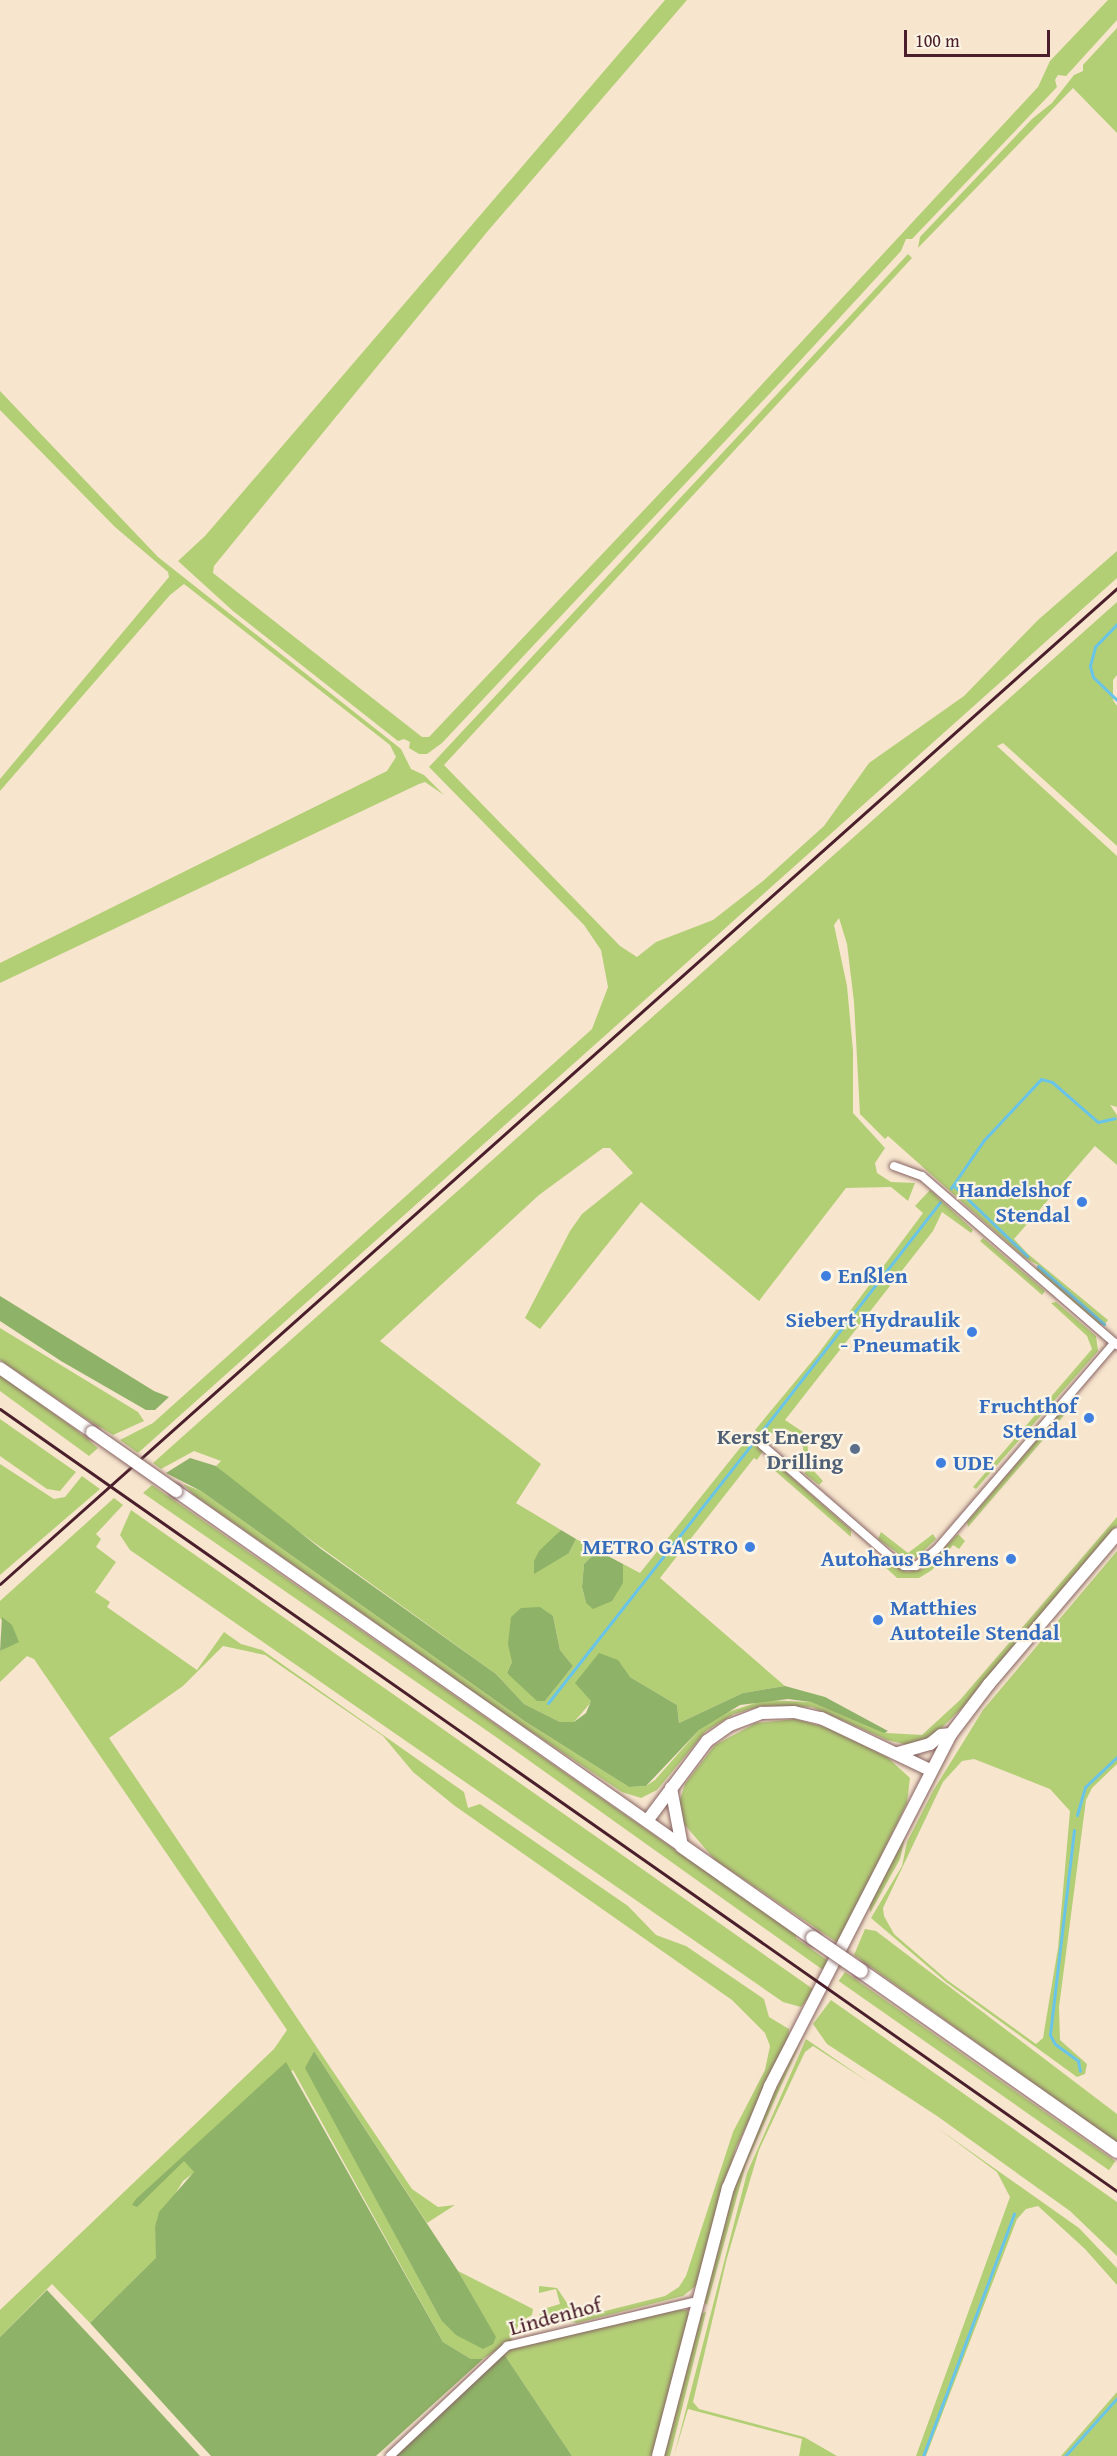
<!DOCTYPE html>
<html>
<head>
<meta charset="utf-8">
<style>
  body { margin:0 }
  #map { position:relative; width:1117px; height:2456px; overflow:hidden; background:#f7e5ce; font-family:"Gentium Book Plus",serif }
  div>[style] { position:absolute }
  .green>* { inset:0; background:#b3cf76; transform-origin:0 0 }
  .forest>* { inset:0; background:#8eb267 }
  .stream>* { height:3px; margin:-1.5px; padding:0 1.5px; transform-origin:1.5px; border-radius:1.5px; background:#69c4e7 }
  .roads { filter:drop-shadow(0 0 2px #876464) drop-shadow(0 0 2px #876464) }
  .minor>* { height:8px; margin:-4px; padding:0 4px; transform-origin:4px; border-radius:4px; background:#fff }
  .secondary>* { height:12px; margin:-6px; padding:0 6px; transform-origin:6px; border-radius:6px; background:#fff }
  .primary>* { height:12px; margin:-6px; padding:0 6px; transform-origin:6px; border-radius:6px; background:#fff }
  .trunk>* { height:14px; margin:-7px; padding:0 7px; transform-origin:7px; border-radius:7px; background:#fff }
  .rail>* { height:3px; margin:-1.5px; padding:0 1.5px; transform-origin:1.5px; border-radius:1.5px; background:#4a1f2b }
  .bridges { filter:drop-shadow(0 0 2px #876464) drop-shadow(0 0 2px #876464) }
  .primary-bridge>* { height:12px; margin:-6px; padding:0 6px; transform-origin:6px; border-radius:6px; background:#fff }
  .trunk-bridge>* { height:14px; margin:-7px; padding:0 7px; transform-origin:7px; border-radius:7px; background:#fff }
  .dots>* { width:16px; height:16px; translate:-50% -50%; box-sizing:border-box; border:3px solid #fcf5e5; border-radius:50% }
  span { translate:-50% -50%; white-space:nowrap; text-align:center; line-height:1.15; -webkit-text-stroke:4.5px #fcf5e5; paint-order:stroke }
  .shop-label { font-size:22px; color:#366cbe; font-weight:700 }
  .right { translate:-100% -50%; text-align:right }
  .left { translate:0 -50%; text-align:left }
  .service-label { font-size:22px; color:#4e5e75; font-weight:700 }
  .street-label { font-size:22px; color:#4a1f2b }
  .scale { position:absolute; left:904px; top:30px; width:146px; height:27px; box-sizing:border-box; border:3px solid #4a1f2b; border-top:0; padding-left:8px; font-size:18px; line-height:21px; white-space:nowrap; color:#4a1f2b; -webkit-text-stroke:4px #fcf5e5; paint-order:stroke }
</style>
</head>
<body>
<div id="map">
  <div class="green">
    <div style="clip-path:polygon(665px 0,687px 0,487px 232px,214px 566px,213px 573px,422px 737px,429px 737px,714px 436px,1038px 87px,1050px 61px,1108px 0,1117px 0,1117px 20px,1066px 76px,1058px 75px,1055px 80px,1057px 87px,912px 239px,906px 239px,901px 251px,788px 374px,442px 743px,427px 754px,419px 754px,409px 748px,410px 742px,404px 739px,398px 741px,233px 611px,178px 561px,205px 536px)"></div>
    <div style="clip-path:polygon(1117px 28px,1117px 133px,1073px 88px,918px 248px,920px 237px,1032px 119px,1052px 103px,1074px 75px,1083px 71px,1083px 65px)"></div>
    <div style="clip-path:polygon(908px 254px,912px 258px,444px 765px,620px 946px,637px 957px,656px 942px,713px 920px,763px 881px,824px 826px,869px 763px,964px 696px,1038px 620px,1117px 551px,1117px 578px,138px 1453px,120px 1440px,153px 1423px,592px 1029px,608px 987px,601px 950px,584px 925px,429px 767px)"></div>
    <div style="clip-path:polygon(0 391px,158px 557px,401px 749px,411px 769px,424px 775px,444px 795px,425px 782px,419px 784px,0 983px,0 963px,387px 771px,396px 757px,390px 745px,184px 584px,170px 595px,0 791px,0 779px,169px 577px,168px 572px,115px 527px,0 410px)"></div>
    <div style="clip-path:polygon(evenodd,1117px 602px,1117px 675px,1113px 680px,1113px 700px,1117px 706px,1117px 846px,1003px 743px,997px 746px,1117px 856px,1117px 1107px,1110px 1105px,1117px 1115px,1117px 1165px,1095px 1146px,1014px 1239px,1028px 1254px,1108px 1320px,1105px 1324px,1100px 1325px,1036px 1269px,1038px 1265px,1025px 1258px,888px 1136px,885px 1139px,860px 1114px,854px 1002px,847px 944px,839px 918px,834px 925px,847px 986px,853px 1051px,853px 1113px,885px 1148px,875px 1163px,877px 1173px,891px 1182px,915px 1183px,908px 1201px,891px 1187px,846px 1188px,759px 1301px,641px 1202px,540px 1329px,525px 1318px,570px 1231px,582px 1214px,633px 1173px,610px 1148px,603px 1148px,539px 1195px,380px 1341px,541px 1464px,516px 1503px,561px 1530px,534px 1561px,569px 1553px,576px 1539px,606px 1555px,592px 1556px,584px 1564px,582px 1587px,586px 1603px,623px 1583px,623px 1564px,640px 1573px,748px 1438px,763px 1451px,757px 1460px,754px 1458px,660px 1578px,785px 1686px,743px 1693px,679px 1723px,677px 1705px,630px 1677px,592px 1701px,574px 1722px,560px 1722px,524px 1704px,496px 1674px,265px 1507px,216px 1466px,221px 1461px,194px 1451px,161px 1469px,153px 1463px,1117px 602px,553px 1616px,560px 1650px,573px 1666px,545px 1701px,507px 1673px,512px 1662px,553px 1616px)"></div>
    <div style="clip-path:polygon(930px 1190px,973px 1230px,971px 1233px,942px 1212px,933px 1231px,785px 1420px,806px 1434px,810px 1467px,823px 1481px,819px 1485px,805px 1474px,803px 1447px,796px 1434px,785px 1429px,763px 1437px,755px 1430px,818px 1354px,923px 1213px,915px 1206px)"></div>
    <div style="clip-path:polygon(983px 1238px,1045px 1291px,1042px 1295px,980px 1241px)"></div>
    <div style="clip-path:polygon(1056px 1302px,1096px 1336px,1098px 1351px,976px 1489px,973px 1487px,1092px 1349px,1087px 1336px,1051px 1303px)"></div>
    <div style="clip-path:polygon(0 1328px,138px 1412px,144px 1421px,113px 1435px,85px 1418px,0 1360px)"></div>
    <div style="clip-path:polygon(0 1375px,75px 1429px,98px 1448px,89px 1456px,0 1391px)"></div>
    <div style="clip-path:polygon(1072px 1399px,1078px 1399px,968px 1527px,967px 1522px)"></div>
    <div style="clip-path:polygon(0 1419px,76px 1472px,60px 1491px,47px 1489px,0 1456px)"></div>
    <div style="clip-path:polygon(772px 1460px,851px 1530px,851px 1537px,766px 1463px)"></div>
    <div style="clip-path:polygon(0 1464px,54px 1499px,65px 1497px,82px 1476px,100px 1489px,0 1575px)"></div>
    <div style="clip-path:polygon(183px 1484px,201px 1491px,526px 1722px,629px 1787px,646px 1786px,655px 1780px,699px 1730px,719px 1715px,764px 1700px,811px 1702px,887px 1733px,922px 1735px,960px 1700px,1117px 1517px,1117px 1526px,964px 1706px,930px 1739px,908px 1745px,887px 1740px,812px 1707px,761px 1706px,734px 1714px,706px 1731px,657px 1790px,641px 1798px,622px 1792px,506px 1715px,194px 1495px)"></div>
    <div style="clip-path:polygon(152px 1485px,796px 1934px,796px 1938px,828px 1961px,823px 1970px,496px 1737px,143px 1493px)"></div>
    <div style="clip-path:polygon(114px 1498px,123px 1505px,96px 1534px,101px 1539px,96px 1547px,116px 1562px,95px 1592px,110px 1602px,107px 1607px,197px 1670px,224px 1632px,241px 1644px,262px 1650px,464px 1792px,468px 1808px,480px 1804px,628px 1906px,656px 1935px,686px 1946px,764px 1999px,769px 2017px,789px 2029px,788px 2041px,736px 2147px,698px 2284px,683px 2296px,577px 2323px,539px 2315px,543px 2309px,560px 2304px,556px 2289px,539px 2293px,539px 2286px,557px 2288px,577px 2318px,665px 2296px,679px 2287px,686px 2276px,733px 2132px,765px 2070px,770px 2046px,765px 2033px,732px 2000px,455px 1806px,413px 1772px,383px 1736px,265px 1655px,223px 1646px,183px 1686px,109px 1738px,412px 2189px,438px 2207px,455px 2205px,427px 2223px,314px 2051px,306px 2068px,441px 2320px,496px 2338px,458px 2271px,533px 2309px,532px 2315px,520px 2322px,511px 2341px,483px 2359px,471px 2359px,443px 2342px,293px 2070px,184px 2160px,195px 2172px,183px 2181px,155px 2227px,157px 2258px,90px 2323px,52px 2284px,0 2337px,0 2310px,274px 2049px,287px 2030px,34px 1659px,27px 1656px,0 1682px,0 1651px,18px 1641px,0 1618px,0 1601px)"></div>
    <div style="clip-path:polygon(131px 1510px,813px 1989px,806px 2001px,801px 2007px,783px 2002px,130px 1550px,120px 1535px)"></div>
    <div style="clip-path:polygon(881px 1532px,908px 1553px,933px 1534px,936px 1539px,916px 1558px,906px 1559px,878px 1539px)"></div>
    <div style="clip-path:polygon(958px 1534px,965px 1541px,959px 1549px,953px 1545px,932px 1570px,919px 1578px,897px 1578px,883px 1565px,889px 1563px,907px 1572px,923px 1569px)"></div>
    <div style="clip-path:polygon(evenodd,1117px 1551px,1117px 1764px,1092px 1788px,1086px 1800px,1059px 2007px,1060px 2040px,1087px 2064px,1085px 2074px,1077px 2077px,946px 1982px,871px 1918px,902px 1866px,907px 1842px,933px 1791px,983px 1710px,1117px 1551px,974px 1759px,1050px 1789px,1070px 1811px,1058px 1948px,1043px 2038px,1036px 2044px,947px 1980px,894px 1934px,884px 1916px,883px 1908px,943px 1782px,962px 1761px,974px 1759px)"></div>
    <div style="clip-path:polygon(795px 1719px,828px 1728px,887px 1757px,910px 1778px,907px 1803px,838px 1943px,715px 1860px,684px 1824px,678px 1806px,685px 1784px,715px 1745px,756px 1723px)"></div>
    <div style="clip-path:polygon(905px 1837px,900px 1859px,870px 1913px,870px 1903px)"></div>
    <div style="clip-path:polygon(865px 1929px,876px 1931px,1117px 2114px,1117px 2143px,854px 1955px)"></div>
    <div style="left:845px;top:1972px;width:330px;height:11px;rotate:35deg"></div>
    <div style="clip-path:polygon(831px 2000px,1117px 2202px,1117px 2256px,1070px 2211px,937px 2116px,827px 2044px,813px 2024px)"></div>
    <div style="clip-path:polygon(802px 2039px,746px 2164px,707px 2305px,703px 2301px,735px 2180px,748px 2143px)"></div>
    <div style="clip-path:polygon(806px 2039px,870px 2083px,813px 2046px,805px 2052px,759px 2150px,727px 2258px,693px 2402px,699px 2409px,804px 2437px,837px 2456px,799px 2456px,802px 2439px,688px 2409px,674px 2456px,747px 2173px)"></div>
    <div style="clip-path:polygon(936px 2127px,1079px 2228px,1117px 2268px,1117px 2285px,1085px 2249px,1038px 2206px,1026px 2209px,1017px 2219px,926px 2456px,916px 2456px,1010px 2197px,997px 2172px)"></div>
    <div style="clip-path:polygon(676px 2310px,687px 2310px,690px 2317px,654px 2456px,572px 2456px,504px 2354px,515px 2347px)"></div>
    <div style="clip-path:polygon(706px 2312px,670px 2456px,663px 2456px,700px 2314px)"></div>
    <div style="clip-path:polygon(1117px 2392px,1117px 2456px,1061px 2456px)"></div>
  </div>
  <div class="forest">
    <div style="clip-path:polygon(0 1296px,154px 1391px,169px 1397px,155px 1410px,146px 1410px,61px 1361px,0 1321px)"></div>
    <div style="clip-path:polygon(190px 1458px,216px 1466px,321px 1549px,496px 1674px,524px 1704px,560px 1722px,574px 1722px,586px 1713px,591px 1701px,575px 1683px,599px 1653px,618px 1660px,630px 1677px,677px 1705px,679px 1723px,743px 1693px,785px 1686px,825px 1697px,888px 1731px,884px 1733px,811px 1702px,788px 1699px,740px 1705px,699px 1730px,646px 1786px,629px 1787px,526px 1722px,201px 1491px,166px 1473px)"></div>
    <div style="clip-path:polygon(561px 1530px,576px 1539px,569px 1553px,534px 1574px,534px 1561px,539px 1551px)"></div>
    <div style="clip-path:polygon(606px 1555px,623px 1564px,623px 1583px,612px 1601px,593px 1609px,586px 1603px,582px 1587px,584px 1564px,592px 1556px)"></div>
    <div style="clip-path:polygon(540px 1607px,553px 1616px,560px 1650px,573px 1666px,545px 1701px,537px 1701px,507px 1673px,512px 1662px,508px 1644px,511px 1617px,521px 1608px)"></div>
    <div style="clip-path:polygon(2px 1617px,12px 1625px,19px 1642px,0 1651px)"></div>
    <div style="clip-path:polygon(314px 2051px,458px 2271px,496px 2337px,493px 2344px,483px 2349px,456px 2335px,441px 2320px,305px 2068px)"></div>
    <div style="clip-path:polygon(286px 2062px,443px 2342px,471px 2359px,483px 2359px,376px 2456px,211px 2456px,90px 2323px,156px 2258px,155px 2227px,159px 2212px,194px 2172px,184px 2161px,137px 2207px,132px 2205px,136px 2199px)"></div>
    <div style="clip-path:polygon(47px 2290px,104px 2351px,200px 2456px,0 2456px,0 2337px)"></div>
    <div style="clip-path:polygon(504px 2354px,572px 2456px,396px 2456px)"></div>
  </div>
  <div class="stream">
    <div style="left:1117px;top:624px;width:32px;rotate:134deg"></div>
    <div style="left:1095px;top:647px;width:20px;rotate:105deg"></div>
    <div style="left:1090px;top:666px;width:11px;rotate:75deg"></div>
    <div style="left:1093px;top:677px;width:33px;rotate:44deg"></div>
    <div style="left:953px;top:1185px;width:103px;rotate:43.8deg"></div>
    <div style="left:951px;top:1188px;width:58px;rotate:-55.5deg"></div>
    <div style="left:984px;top:1140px;width:83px;rotate:-46.9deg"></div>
    <div style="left:1041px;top:1079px;width:11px;rotate:15deg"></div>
    <div style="left:1052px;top:1082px;width:61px;rotate:41deg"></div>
    <div style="left:1098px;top:1122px;width:17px;rotate:-13deg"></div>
    <div style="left:1038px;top:1266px;width:88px;rotate:41.3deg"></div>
    <div style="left:761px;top:1432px;width:291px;rotate:-52.1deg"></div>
    <div style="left:548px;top:1703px;width:330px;rotate:-51.8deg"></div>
    <div style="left:1077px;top:1815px;width:29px;rotate:-74deg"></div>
    <div style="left:1085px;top:1787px;width:44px;rotate:-43.2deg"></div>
    <div style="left:1074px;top:1830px;width:206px;rotate:96.7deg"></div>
    <div style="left:1050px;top:2035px;width:10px;rotate:61deg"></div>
    <div style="left:1055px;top:2044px;width:29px;rotate:36deg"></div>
    <div style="left:1078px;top:2061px;width:10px;rotate:79deg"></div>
    <div style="left:923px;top:2456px;width:259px;rotate:-69.4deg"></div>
    <div style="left:1065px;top:2456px;width:78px;rotate:-48.1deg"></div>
  </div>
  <div class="roads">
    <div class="minor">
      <div style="left:894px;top:1166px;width:30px;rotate:20deg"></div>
      <div style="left:922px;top:1176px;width:258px;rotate:40.9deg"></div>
      <div style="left:762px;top:1445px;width:174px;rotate:41deg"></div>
      <div style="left:893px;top:1559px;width:13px;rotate:32deg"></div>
      <div style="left:904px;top:1566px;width:12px"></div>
      <div style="left:916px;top:1566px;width:27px;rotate:-39deg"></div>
      <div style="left:937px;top:1549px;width:272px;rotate:-49.3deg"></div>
      <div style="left:390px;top:2456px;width:161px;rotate:-43.2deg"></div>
      <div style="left:507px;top:2346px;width:196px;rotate:-13.3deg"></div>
    </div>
    <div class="secondary">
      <div style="left:658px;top:2456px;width:277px;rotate:-75.4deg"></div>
      <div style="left:728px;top:2188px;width:110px;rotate:-67.6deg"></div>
      <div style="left:770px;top:2086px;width:396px;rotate:-62.8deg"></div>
      <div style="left:951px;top:1734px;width:63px;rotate:-52.8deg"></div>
      <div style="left:989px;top:1684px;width:197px;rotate:-49.5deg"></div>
    </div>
    <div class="primary">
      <div style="left:0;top:1368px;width:112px;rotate:34.8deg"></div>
      <div style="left:176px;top:1491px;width:618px;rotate:35.05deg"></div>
      <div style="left:898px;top:1753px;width:33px;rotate:-16deg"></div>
      <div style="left:930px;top:1744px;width:14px;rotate:-39deg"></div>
      <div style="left:941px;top:1735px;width:10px;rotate:-6deg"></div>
      <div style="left:671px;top:1788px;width:59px;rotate:79.3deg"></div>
      <div style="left:647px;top:1821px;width:100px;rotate:-53.1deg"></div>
      <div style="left:707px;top:1741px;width:28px;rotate:-35deg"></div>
      <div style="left:730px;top:1725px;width:34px;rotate:-21deg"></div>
      <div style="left:762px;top:1713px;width:32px;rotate:-2deg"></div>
      <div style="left:794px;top:1712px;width:28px;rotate:13deg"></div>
      <div style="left:821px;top:1718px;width:121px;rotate:25.5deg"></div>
    </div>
    <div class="trunk">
      <div style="left:682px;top:1846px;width:160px;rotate:35.1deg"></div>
      <div style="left:861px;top:1971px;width:313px;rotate:35.1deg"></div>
    </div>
  </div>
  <div class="rail">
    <div style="left:0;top:1409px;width:1364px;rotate:35deg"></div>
    <div style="left:0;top:1584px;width:1497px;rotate:-41.72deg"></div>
  </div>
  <div class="bridges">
    <div class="primary-bridge">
      <div style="left:92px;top:1432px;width:103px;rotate:35.1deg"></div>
    </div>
    <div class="trunk-bridge">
      <div style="left:813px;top:1938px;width:58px;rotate:34.5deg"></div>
    </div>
  </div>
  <div class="dots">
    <div style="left:1082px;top:1202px;background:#3f7fe0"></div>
    <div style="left:826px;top:1276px;background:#3f7fe0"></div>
    <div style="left:972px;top:1332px;background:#3f7fe0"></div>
    <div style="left:1089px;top:1418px;background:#3f7fe0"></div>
    <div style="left:855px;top:1449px;background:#5c6f8a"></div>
    <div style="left:941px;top:1463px;background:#3f7fe0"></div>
    <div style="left:750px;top:1547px;background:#3f7fe0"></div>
    <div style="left:1011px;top:1559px;background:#3f7fe0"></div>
    <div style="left:878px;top:1620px;background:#3f7fe0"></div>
  </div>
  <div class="shop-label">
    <span class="right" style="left:1070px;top:1202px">Handelshof<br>Stendal</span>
    <span class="left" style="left:838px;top:1276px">Enßlen</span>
    <span class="right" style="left:960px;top:1332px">Siebert Hydraulik<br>- Pneumatik</span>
    <span class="right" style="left:1077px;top:1418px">Fruchthof<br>Stendal</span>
    <span class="left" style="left:953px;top:1463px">UDE</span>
    <span class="right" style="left:738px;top:1547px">METRO GASTRO</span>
    <span class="right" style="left:999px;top:1559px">Autohaus Behrens</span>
    <span class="left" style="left:890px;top:1620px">Matthies<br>Autoteile Stendal</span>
  </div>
  <div class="service-label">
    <span class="right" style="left:843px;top:1449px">Kerst Energy<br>Drilling</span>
  </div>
  <div class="street-label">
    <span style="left:555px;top:2316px;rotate:-15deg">Lindenhof</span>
  </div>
  <div class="scale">100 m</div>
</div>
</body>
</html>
